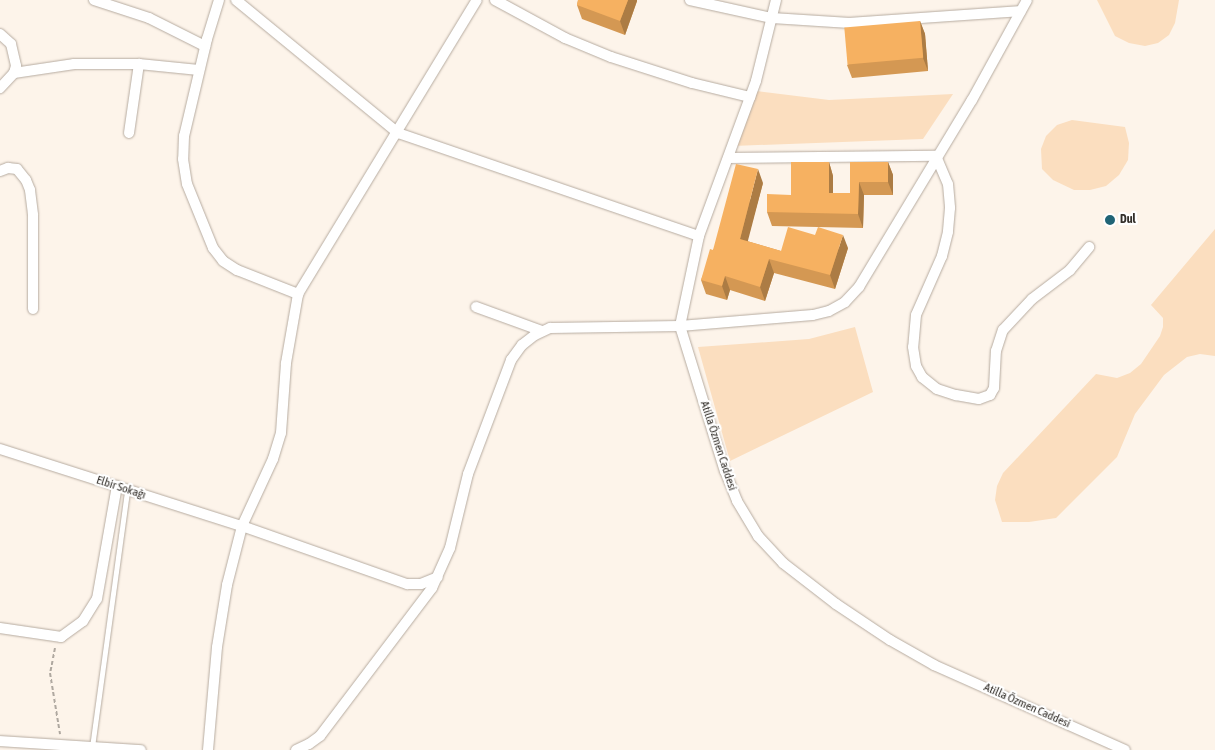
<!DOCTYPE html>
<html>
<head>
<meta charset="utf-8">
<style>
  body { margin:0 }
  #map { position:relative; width:1215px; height:750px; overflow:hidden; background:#fdf4ea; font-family:"Asap Condensed",sans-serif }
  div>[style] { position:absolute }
  .green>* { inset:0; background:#fbdebf }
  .path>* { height:2px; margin-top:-1px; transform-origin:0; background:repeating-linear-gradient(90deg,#afa8a0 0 4px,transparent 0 6.5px) }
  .roads { filter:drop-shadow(0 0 1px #b6aba0) drop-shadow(0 0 1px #b6aba0) }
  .lane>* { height:5px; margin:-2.5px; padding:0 2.5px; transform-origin:2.5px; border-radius:2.5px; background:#fff }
  .street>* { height:10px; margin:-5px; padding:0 5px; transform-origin:5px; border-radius:5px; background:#fff }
  .wall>* { inset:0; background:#d49853 }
  .shaded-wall>* { inset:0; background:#ac7c44 }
  .building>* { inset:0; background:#f6b161; transform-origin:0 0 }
  .dots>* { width:14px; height:14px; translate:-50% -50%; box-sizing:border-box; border:2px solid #fff; border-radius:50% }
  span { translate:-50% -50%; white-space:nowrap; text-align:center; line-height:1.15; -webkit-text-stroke:4.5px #fff; paint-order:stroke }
  .poi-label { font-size:12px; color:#332f2a; font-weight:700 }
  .left { translate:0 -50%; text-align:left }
  .street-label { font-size:12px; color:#332f2a }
</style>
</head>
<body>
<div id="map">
  <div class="green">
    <div style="clip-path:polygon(1097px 0,1179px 0,1175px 23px,1169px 35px,1158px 43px,1145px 46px,1129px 43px,1115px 36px)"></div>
    <div style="clip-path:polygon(757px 91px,829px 100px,953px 94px,923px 139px,733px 146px)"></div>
    <div style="clip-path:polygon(1072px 120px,1125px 127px,1129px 143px,1128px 160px,1119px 175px,1106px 186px,1090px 190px,1074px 190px,1053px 180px,1042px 169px,1041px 149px,1046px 136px,1057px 125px)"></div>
    <div style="clip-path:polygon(1215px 229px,1215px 356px,1200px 354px,1187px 357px,1164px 375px,1135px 414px,1117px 457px,1056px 518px,1029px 522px,1002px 522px,995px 500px,997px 486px,1003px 473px,1096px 374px,1117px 378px,1130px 373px,1141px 364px,1160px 336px,1163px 327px,1163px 318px,1151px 305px)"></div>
    <div style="clip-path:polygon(855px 327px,873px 392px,730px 461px,698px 347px,809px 339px)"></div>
  </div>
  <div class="path">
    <div style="left:55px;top:648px;width:25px;rotate:101deg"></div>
    <div style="left:50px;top:673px;width:62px;rotate:80.7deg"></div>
  </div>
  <div class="roads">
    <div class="lane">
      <div style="left:92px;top:747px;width:259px;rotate:-82.2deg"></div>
    </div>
    <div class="street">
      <div style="left:94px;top:0;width:58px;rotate:18.1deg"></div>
      <div style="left:149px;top:18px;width:63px;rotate:26.6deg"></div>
      <div style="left:219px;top:0;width:41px;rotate:107.1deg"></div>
      <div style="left:207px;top:39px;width:100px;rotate:103.3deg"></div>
      <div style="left:184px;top:136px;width:23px;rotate:92deg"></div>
      <div style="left:183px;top:159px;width:25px;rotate:81deg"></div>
      <div style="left:187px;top:184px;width:69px;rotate:67.9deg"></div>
      <div style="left:213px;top:248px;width:16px;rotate:52deg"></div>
      <div style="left:223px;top:261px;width:17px;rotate:33deg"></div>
      <div style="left:237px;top:270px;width:66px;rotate:21.5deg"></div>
      <div style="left:236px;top:0;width:210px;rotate:39.4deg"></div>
      <div style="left:398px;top:133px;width:318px;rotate:18.9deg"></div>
      <div style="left:495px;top:0;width:80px;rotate:28.5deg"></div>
      <div style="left:565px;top:38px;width:50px;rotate:22.4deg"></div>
      <div style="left:611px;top:57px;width:85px;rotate:17.8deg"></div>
      <div style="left:692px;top:83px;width:60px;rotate:13.6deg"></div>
      <div style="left:690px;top:0;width:84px;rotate:12.4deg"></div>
      <div style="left:772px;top:18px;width:78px;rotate:3.7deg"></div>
      <div style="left:850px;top:23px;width:171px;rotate:-4deg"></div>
      <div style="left:776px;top:0;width:83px;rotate:103.9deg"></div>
      <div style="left:756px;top:81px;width:165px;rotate:110.2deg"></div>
      <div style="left:699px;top:236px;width:92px;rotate:101.9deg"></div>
      <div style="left:680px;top:326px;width:152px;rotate:72.8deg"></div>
      <div style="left:725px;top:471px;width:32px;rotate:68deg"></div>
      <div style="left:737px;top:501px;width:41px;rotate:59deg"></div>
      <div style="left:758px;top:536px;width:37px;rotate:47deg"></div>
      <div style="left:783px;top:563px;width:67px;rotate:37.7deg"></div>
      <div style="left:836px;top:604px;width:65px;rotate:33.7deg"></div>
      <div style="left:890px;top:640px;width:51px;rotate:29.6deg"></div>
      <div style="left:934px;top:665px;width:209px;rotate:24deg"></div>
      <div style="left:0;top:34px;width:15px;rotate:42deg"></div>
      <div style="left:11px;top:44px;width:23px;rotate:77deg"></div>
      <div style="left:16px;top:66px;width:7px;rotate:106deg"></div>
      <div style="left:14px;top:73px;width:21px;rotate:133deg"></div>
      <div style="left:14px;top:73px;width:61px;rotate:-8.5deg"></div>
      <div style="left:74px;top:64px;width:65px"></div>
      <div style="left:139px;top:64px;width:60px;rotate:5.7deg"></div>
      <div style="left:129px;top:133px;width:70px;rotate:-81.8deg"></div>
      <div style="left:728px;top:158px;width:208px;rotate:-0.6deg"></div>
      <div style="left:936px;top:156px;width:30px;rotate:67deg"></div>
      <div style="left:948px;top:184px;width:24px;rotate:85deg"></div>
      <div style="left:950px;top:208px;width:24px;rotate:95deg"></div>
      <div style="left:948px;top:232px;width:25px;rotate:104deg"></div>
      <div style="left:942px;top:256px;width:64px;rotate:113.8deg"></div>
      <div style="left:916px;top:315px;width:32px;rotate:95deg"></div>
      <div style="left:913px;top:347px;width:19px;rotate:81deg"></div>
      <div style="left:916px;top:366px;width:13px;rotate:61deg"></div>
      <div style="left:922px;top:377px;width:19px;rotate:39deg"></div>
      <div style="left:937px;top:389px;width:20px;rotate:18deg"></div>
      <div style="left:956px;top:395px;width:23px;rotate:10deg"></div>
      <div style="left:979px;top:399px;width:12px;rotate:-20deg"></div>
      <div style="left:990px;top:395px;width:8px;rotate:-60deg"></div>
      <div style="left:994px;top:388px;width:37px;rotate:-87deg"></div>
      <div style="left:996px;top:351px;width:22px;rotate:-72deg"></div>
      <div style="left:1003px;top:330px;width:42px;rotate:-46.9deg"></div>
      <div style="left:1032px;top:299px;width:48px;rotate:-37.3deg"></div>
      <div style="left:1070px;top:270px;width:30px;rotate:-50deg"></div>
      <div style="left:0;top:171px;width:9px;rotate:-21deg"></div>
      <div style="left:8px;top:168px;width:9px;rotate:6deg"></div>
      <div style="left:17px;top:169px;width:14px;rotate:51deg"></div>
      <div style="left:26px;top:180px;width:11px;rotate:68deg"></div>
      <div style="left:30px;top:190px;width:25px;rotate:83deg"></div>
      <div style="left:33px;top:215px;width:94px;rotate:90deg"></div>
      <div style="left:476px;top:307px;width:70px;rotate:20deg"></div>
      <div style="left:0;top:449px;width:254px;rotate:17.7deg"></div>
      <div style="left:242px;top:526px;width:175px;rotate:19.4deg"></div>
      <div style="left:407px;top:584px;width:14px"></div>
      <div style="left:421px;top:584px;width:18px;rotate:-22deg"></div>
      <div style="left:0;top:628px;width:62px;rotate:8.4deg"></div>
      <div style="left:61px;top:637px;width:27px;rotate:-36deg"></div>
      <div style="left:83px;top:621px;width:26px;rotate:-58deg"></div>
      <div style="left:97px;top:599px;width:115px;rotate:-80deg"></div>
      <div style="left:0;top:741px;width:141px;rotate:3.7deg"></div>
      <div style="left:208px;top:750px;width:103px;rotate:-85deg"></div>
      <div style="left:217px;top:647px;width:63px;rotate:-80.8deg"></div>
      <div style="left:227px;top:585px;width:61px;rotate:-75.7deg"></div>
      <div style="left:242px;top:526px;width:74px;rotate:-65.2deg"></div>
      <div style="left:273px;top:459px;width:27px;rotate:-73deg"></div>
      <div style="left:281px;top:433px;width:70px;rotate:-85.9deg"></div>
      <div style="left:286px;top:363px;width:70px;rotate:-80.1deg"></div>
      <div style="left:298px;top:294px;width:344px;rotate:-58.7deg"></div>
      <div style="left:296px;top:750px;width:14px;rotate:-25deg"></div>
      <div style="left:309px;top:744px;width:14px;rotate:-36deg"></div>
      <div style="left:320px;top:736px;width:186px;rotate:-52.9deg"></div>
      <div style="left:432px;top:588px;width:44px;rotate:-65.8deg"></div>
      <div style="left:450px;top:548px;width:76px;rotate:-76.3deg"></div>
      <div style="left:468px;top:474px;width:122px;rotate:-69.3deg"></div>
      <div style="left:511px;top:360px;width:19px;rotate:-54deg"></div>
      <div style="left:522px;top:345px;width:16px;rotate:-38deg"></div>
      <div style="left:535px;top:335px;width:17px;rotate:-25deg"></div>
      <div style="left:550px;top:328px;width:130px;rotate:-0.9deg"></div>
      <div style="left:680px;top:326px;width:133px;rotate:-4.7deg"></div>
      <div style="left:813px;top:315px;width:16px;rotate:-14deg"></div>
      <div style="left:829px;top:311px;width:18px;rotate:-29deg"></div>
      <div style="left:845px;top:302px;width:21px;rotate:-47deg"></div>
      <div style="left:859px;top:287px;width:218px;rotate:-58.9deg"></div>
      <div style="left:972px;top:100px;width:114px;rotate:-61.2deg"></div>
    </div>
  </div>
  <div class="wall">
    <div style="clip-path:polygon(578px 0,637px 0,637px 1px,625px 35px,582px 19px,577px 5px)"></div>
    <div style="clip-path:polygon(920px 21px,925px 34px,928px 71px,852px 78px,847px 65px)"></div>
    <div style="clip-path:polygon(829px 162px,833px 176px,833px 193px,850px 193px,850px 162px,888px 162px,893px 175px,893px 195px,864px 195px,863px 228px,772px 226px,767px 212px,791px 195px)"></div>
    <div style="clip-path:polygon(763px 183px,747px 241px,781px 251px,848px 248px,835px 289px,774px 273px,765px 301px,730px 290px,727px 300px,706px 294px,701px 280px,713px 250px)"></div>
  </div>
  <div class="shaded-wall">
    <div style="clip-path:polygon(628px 0,637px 0,637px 1px,625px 35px,620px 21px)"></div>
    <div style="clip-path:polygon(920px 21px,925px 34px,928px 71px,923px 58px)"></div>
    <div style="clip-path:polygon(829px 162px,833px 176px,833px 206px,829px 193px)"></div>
    <div style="clip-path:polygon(888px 162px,893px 175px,893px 195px,888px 182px)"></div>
    <div style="clip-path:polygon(758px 169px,763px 183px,745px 252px,740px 239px)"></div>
    <div style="clip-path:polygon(859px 182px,864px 195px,863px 228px,858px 214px)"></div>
    <div style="clip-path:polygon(843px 235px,848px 248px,835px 289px,830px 275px)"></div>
    <div style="clip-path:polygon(769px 259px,774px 273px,765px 301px,760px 287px)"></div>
    <div style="clip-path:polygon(725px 276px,730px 290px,727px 300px,722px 286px)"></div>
  </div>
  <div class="building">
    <div style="clip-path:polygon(578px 0,628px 0,620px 21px,577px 5px)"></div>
    <div style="left:920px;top:21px;width:37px;height:76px;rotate:85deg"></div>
    <div style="clip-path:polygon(791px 162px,829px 162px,829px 193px,850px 193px,850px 162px,888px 162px,888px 182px,859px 182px,858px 214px,767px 212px,767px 194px,791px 195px)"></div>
    <div style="clip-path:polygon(736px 164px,758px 169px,740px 239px,781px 251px,788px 227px,815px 235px,818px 227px,843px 235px,830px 275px,769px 259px,760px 287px,725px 276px,722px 286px,701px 280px,710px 249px,713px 250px)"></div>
  </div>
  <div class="dots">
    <div style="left:1110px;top:220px;background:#206476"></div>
  </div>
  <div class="poi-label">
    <span class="left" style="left:1120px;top:220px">Dul</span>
  </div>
  <div class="street-label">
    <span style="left:718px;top:446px;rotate:72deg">Atilla Özmen Caddesi</span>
    <span style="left:121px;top:488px;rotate:18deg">Elbir Sokağı</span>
    <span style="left:1027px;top:706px;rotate:24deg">Atilla Özmen Caddesi</span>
  </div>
</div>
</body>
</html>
